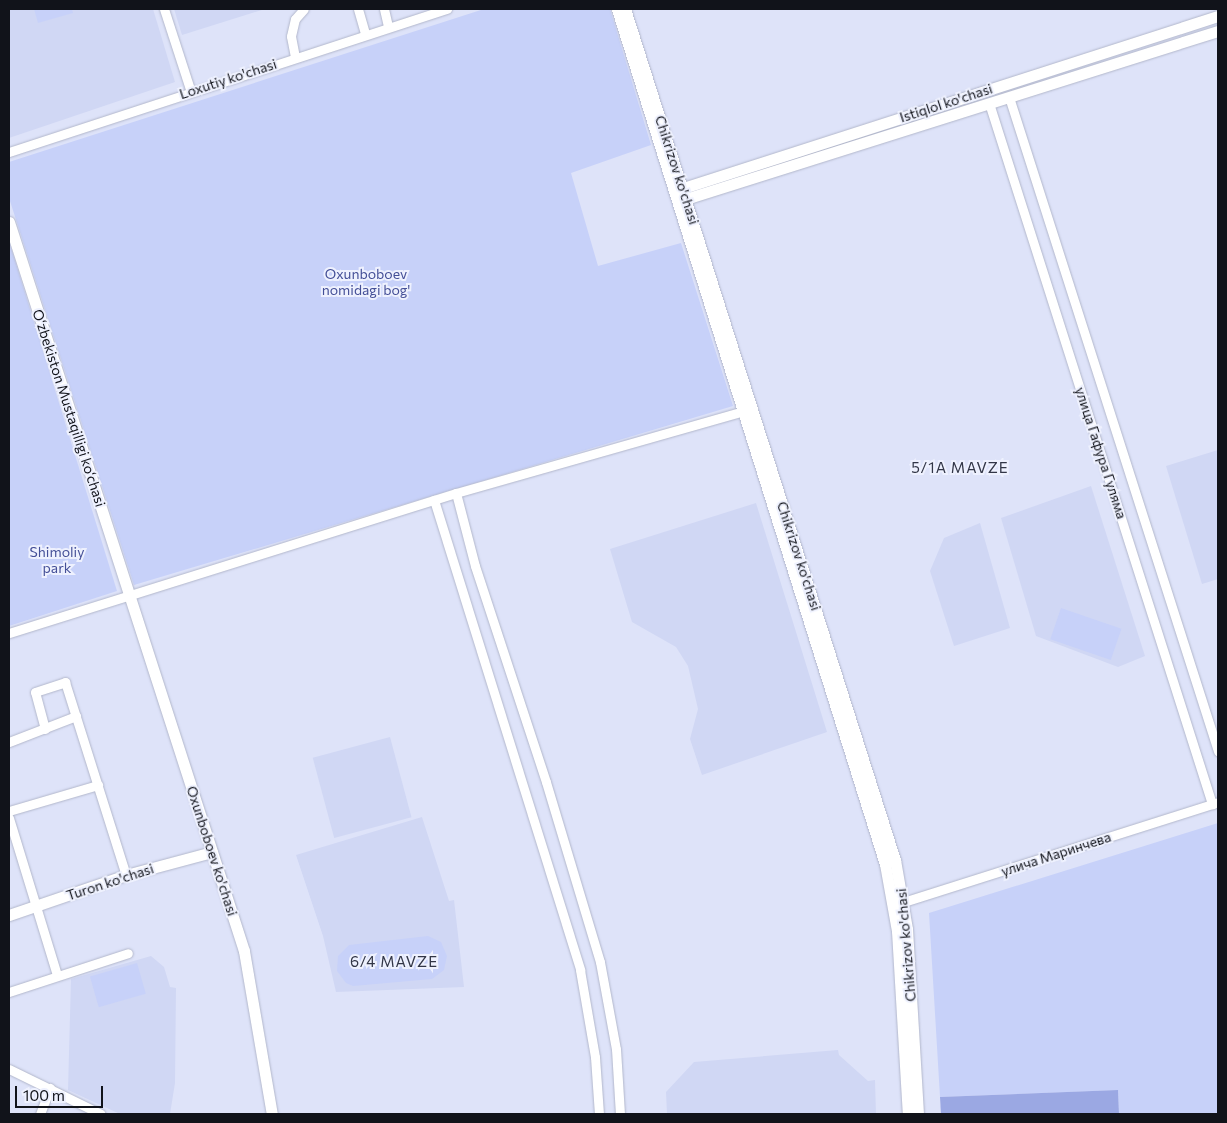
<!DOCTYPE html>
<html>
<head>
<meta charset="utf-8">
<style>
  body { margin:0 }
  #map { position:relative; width:1227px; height:1123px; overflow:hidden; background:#dee3f9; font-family:Commissioner,sans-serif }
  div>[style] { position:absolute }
  .built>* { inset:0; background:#d0d7f4; transform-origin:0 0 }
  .green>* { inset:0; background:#c7d1f9; transform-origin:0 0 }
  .forest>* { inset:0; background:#9ba8e3 }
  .roads { filter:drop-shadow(0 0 1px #b2b7cb) drop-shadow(0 0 1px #b2b7cb) }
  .minor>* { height:9px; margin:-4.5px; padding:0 4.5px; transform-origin:4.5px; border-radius:4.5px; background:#fff }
  .major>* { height:11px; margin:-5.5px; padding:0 5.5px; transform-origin:5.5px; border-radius:5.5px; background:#fff }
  span { translate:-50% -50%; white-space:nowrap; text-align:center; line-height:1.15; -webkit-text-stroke:4px #eef1fe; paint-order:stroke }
  .street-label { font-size:14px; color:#11131a }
  .park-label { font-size:14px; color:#444f97 }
  .neighbourhood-label { font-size:15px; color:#323647; letter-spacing:1px }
  .frame { position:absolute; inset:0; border:10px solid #11131a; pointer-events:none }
  .scale { position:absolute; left:15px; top:1086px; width:88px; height:22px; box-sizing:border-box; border:2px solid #11131a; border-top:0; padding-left:6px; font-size:15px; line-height:18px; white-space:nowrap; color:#11131a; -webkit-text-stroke:4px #eef1fe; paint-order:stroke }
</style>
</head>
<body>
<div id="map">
  <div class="built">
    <div style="clip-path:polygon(9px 9px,153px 9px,175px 82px,9px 138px)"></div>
    <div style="clip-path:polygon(174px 9px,265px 9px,182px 35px)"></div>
    <div style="clip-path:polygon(1218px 450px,1218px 579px,1202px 584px,1166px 466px)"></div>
    <div style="clip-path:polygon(1091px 486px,1145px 656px,1118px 667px,1036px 636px,1001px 518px)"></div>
    <div style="clip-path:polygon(756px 503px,827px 732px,702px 775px,690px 739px,698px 709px,688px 666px,676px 647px,632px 622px,610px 549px)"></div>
    <div style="clip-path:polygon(980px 523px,1010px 628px,954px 646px,930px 571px,944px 538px)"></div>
    <div style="left:390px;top:737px;width:83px;height:80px;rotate:75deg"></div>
    <div style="clip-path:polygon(422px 817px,449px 901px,454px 900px,464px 987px,336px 992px,323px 936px,296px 855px)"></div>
    <div style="clip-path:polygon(151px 956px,164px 967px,170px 987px,176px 988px,175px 1083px,170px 1114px,120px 1114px,68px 1090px,71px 979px)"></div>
    <div style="clip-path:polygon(838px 1050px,839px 1055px,868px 1081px,875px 1080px,876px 1114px,667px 1114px,666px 1092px,694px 1062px)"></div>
  </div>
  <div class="green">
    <div style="clip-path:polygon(34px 9px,72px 9px,73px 13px,38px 23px)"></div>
    <div style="clip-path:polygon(484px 9px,610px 9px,651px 145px,571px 173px,598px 266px,681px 243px,733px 406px,134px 585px,9px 198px,9px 162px)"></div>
    <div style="clip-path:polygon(9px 241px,117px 591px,9px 626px)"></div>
    <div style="left:1061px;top:608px;width:64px;height:33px;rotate:19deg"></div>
    <div style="clip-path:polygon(1218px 823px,1218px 1114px,1119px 1114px,1118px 1090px,940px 1097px,929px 913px)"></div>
    <div style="clip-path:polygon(428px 936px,441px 942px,447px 956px,444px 970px,432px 979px,353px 986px,346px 983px,337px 971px,338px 956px,349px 945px)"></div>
    <div style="left:137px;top:963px;width:32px;height:49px;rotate:74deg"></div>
  </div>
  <div class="forest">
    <div style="clip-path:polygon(1118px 1090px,1119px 1114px,941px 1114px,940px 1097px)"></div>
  </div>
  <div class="roads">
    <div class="minor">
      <div style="left:164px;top:9px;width:87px;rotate:72deg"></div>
      <div style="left:358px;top:9px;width:25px;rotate:74deg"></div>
      <div style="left:384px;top:9px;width:17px;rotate:77deg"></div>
      <div style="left:295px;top:57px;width:21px;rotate:-101deg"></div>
      <div style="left:291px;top:36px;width:17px;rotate:-77deg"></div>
      <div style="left:295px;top:19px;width:13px;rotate:-48deg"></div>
      <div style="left:1009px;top:97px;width:687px;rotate:72.28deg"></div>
      <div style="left:989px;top:103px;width:736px;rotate:72.35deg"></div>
      <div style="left:9px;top:152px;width:461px;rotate:-18.1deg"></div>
      <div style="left:456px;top:493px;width:75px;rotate:75.4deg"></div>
      <div style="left:475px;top:566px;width:227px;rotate:71.8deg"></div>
      <div style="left:546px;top:782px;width:188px;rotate:73.3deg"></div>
      <div style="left:600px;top:962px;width:88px;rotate:79.6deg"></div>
      <div style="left:616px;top:1049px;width:65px;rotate:86.5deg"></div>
      <div style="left:434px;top:500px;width:492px;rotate:72.7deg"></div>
      <div style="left:580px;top:970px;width:88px;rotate:80.2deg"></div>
      <div style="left:595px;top:1057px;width:57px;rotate:86deg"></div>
      <div style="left:9px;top:633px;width:468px;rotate:-17.4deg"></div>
      <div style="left:456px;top:493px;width:298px;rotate:-15.9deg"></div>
      <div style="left:45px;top:729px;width:38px;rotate:-105deg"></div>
      <div style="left:35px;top:692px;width:32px;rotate:-18deg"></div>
      <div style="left:65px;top:682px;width:202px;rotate:72.5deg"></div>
      <div style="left:9px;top:742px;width:72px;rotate:-21.2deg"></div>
      <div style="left:9px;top:811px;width:93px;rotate:-16.3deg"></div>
      <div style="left:9px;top:818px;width:164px;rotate:73deg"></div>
      <div style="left:897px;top:904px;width:337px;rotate:-17.6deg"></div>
      <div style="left:9px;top:992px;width:125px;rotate:-18.1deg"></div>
      <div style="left:9px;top:1069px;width:102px;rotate:26.1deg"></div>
      <div style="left:40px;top:1114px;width:28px;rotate:-69deg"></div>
    </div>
    <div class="major">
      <div style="left:617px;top:9px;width:896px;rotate:72.6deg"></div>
      <div style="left:885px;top:864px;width:68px;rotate:79.8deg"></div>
      <div style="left:897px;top:931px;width:183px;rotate:86.6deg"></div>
      <div style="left:625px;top:9px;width:893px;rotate:72.4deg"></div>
      <div style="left:895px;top:860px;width:70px;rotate:80.1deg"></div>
      <div style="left:907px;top:929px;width:185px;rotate:86.6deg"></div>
      <div style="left:677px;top:190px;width:568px;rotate:-17.83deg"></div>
      <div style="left:679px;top:201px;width:565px;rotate:-17.51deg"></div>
      <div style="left:9px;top:222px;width:766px;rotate:72.13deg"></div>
      <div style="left:244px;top:951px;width:165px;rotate:80.3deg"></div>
      <div style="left:9px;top:915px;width:124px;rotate:-18.9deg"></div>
      <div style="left:126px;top:875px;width:89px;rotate:-15deg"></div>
    </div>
  </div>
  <div class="street-label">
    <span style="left:228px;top:79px;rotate:-18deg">Loxutiy ko'chasi</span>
    <span style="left:946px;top:103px;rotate:-18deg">Istiqlol ko'chasi</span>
    <span style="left:677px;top:170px;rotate:72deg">Chikrizov ko'chasi</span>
    <span style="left:69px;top:408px;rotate:72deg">O‘zbekiston Mustaqilligi ko‘chasi</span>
    <span style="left:1101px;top:453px;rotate:72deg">улица Гафура Гуляма</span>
    <span style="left:799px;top:556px;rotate:72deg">Chikrizov ko'chasi</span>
    <span style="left:212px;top:851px;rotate:72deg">Oxunboboev ko'chasi</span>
    <span style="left:1056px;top:854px;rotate:-18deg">улича Маринчева</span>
    <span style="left:110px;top:882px;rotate:-18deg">Turon ko'chasi</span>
    <span style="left:906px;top:945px;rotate:-95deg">Chikrizov ko'chasi</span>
  </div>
  <div class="park-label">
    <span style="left:366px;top:282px">Oxunboboev<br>nomidagi bog'</span>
    <span style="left:57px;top:560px">Shimoliy<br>park</span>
  </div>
  <div class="neighbourhood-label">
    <span style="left:960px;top:468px">5/1A MAVZE</span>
    <span style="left:394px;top:962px">6/4 MAVZE</span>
  </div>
  <div class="frame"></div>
  <div class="scale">100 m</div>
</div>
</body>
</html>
